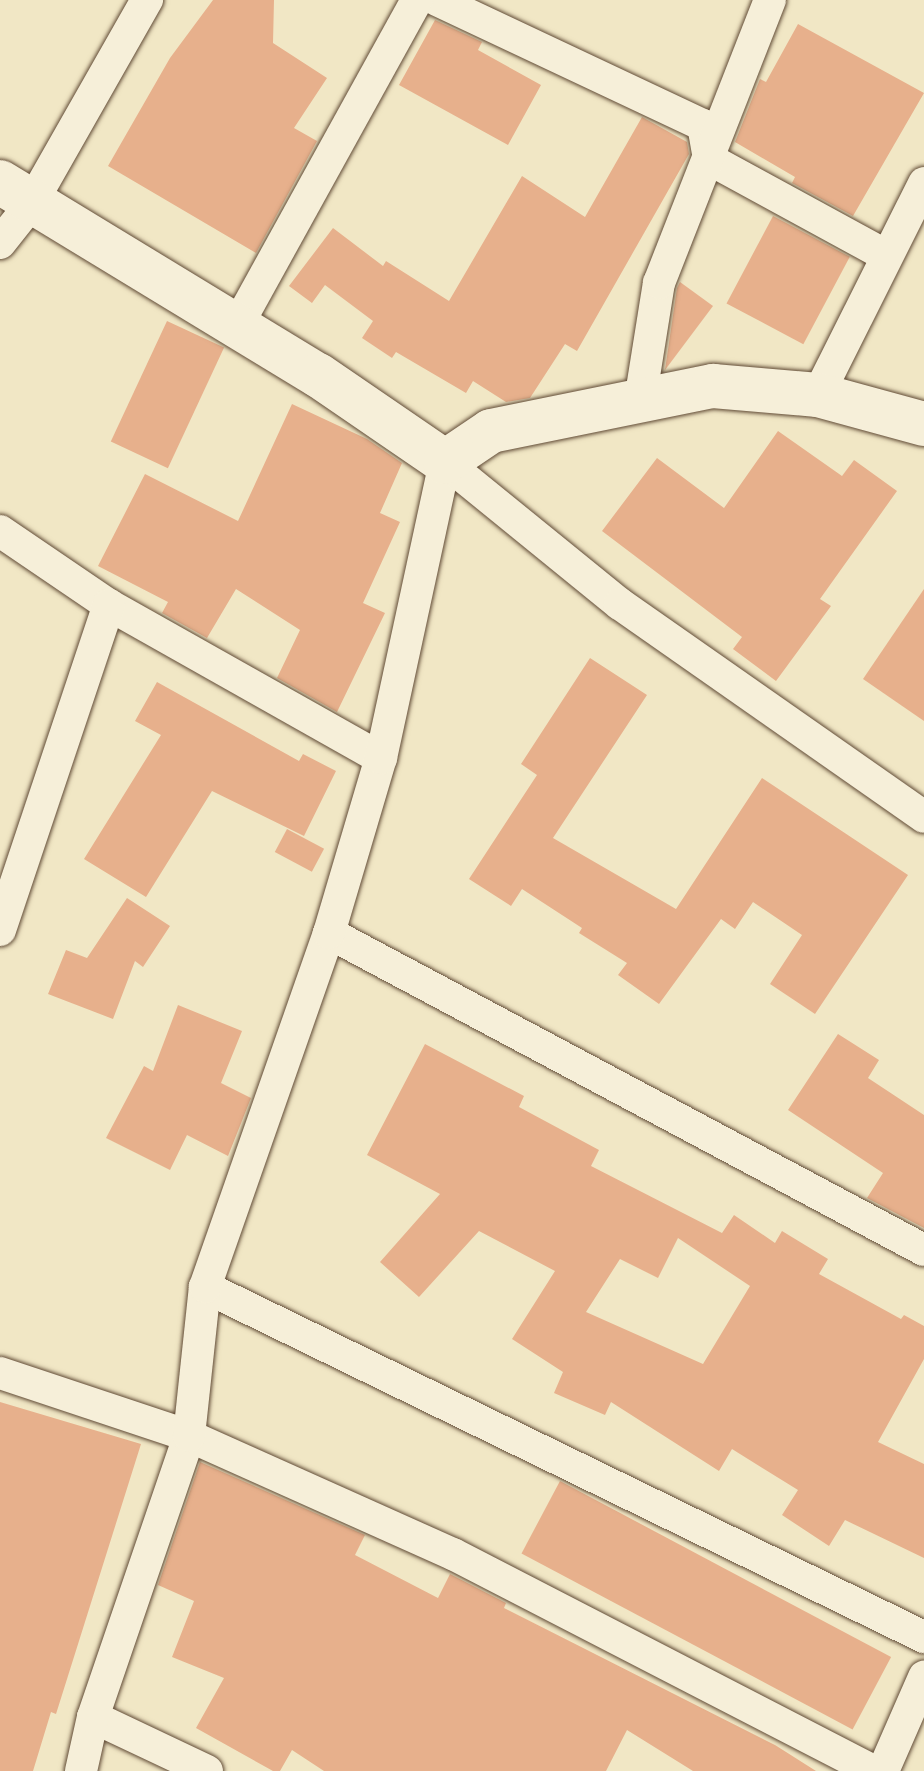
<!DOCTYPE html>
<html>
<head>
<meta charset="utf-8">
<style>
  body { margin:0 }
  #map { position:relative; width:924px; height:1771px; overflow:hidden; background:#f1e7c5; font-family:Vollkorn,serif }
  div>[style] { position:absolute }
  .building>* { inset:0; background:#e7b08c; transform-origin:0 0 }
  .roads { filter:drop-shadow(0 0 2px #604a35) drop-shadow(0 0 2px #604a35) }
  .street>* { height:32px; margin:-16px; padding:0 16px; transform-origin:16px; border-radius:16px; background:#f6efd9 }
  .secondary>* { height:44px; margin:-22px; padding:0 22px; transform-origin:22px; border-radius:22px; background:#f6efd9 }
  span { translate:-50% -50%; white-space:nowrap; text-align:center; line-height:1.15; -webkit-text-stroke:6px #f6efd9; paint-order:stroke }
</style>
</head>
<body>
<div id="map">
  <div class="building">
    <div style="clip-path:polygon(213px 0,274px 0,273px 43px,327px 78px,294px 128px,317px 141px,256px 253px,108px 166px,170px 58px)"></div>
    <div style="clip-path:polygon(435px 20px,482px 42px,478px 50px,541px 85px,508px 145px,399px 85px)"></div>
    <div style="clip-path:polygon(798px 24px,924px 93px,853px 216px,792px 183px,795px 177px,735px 142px,760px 79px,766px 82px)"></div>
    <div style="clip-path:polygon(642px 117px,687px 142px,689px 154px,577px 351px,565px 344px,530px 398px,506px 402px,473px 381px,466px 393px,396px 352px,392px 358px,362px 338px,373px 321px,325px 285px,312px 303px,289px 286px,333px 228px,383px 266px,386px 261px,449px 301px,522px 176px,585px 217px)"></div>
    <div style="left:773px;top:216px;width:87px;height:99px;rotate:28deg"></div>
    <div style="clip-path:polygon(680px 282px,713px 306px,665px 370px,677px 288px)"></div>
    <div style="left:167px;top:321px;width:63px;height:133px;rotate:25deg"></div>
    <div style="clip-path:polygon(292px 404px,367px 439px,402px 463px,380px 513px,400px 522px,363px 603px,385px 613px,337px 712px,277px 678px,300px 630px,236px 589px,207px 638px,162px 613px,168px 602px,98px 566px,145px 474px,238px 521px)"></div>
    <div style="clip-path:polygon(778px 431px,842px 476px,854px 460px,897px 491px,820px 599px,831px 606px,776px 681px,733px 649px,742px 637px,602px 531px,657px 458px,724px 508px)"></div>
    <div style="clip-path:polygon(924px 589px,924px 721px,863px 679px)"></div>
    <div style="clip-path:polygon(590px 658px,647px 695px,553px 838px,676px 909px,762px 778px,908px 875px,815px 1014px,770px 984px,802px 935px,753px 902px,735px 929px,721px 919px,659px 1004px,618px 975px,627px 963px,579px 933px,582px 928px,522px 889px,511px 906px,469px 879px,537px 775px,521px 764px)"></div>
    <div style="clip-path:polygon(157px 682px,299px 761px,303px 754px,336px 771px,304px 836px,212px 791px,146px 897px,84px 859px,161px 735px,135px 721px)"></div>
    <div style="left:287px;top:829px;width:42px;height:26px;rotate:28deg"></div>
    <div style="clip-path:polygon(127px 898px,170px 926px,143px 967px,135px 961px,113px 1019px,48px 994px,66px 950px,87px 958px)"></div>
    <div style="clip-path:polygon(178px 1005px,242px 1031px,221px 1083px,251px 1098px,228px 1156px,187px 1135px,170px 1170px,106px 1138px,144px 1066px,153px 1071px)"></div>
    <div style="clip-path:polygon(838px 1034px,879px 1060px,868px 1078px,924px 1115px,924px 1228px,867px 1198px,883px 1173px,788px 1110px)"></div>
    <div style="clip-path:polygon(evenodd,425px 1044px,524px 1096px,519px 1107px,599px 1150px,591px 1166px,722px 1233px,734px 1215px,775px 1243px,782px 1231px,828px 1259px,819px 1274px,901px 1319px,904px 1315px,924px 1326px,924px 1359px,878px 1442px,924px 1464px,924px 1558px,845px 1520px,829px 1546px,782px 1515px,798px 1490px,732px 1449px,719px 1471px,611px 1402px,605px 1415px,554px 1393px,563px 1372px,512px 1339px,555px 1271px,479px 1231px,419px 1297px,380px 1262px,440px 1194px,367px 1155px,425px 1044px,678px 1238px,750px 1286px,703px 1364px,586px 1312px,620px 1259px,658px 1278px,678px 1238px)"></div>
    <div style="clip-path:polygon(0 1402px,141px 1444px,56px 1714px,51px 1712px,33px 1771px,0 1771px)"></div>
    <div style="clip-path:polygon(200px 1462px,365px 1535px,355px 1555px,438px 1598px,450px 1574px,506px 1603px,504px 1608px,775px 1745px,816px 1771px,693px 1771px,627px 1730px,606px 1771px,324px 1771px,292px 1750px,280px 1771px,273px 1771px,196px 1728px,224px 1678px,172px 1657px,194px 1601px,158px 1585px)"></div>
    <div style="left:560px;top:1481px;width:375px;height:82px;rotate:28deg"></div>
  </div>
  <div class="roads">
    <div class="street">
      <div style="left:437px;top:0;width:294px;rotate:25.2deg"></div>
      <div style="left:703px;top:125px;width:35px;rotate:80deg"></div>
      <div style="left:709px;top:159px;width:200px;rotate:28.6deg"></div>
      <div style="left:0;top:243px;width:50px;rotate:-51.5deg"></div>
      <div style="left:31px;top:204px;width:235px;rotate:-60.4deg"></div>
      <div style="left:237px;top:326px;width:372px;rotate:-61.1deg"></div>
      <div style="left:818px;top:395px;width:237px;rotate:-63.4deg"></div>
      <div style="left:640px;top:401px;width:120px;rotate:-80.9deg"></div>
      <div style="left:659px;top:283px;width:304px;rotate:-68.6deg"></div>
      <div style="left:0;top:531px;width:132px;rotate:34.2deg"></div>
      <div style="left:109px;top:605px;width:312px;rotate:29.4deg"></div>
      <div style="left:0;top:930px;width:343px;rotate:-71.5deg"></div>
      <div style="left:329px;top:933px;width:674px;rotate:28.05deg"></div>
      <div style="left:205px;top:1287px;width:800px;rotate:25.96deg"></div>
      <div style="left:0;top:1373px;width:199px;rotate:18.4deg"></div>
      <div style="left:189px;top:1436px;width:289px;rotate:24.1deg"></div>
      <div style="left:453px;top:1554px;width:474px;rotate:27.3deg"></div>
      <div style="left:93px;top:1717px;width:126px;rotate:25.3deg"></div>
      <div style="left:81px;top:1771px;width:55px;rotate:-77.5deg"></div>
      <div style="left:93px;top:1717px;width:297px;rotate:-71.1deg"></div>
      <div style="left:189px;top:1436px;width:150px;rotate:-83.9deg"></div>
      <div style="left:205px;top:1287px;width:375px;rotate:-70.7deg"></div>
      <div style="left:329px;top:933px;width:183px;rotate:-73.5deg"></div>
      <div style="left:381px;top:758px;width:303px;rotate:-77.8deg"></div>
      <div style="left:445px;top:462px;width:225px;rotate:39.1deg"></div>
      <div style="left:620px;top:604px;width:371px;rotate:35deg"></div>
      <div style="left:883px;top:1771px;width:103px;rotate:-66.4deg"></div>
    </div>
    <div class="secondary">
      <div style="left:0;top:182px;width:372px;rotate:31.3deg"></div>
      <div style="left:318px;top:375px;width:154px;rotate:34.4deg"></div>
      <div style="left:445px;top:462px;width:55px;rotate:-34deg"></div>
      <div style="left:491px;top:431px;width:227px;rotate:-11.5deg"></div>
      <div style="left:713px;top:386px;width:105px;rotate:4.9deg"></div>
      <div style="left:818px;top:395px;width:110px;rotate:15.3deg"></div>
    </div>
  </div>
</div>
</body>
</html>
